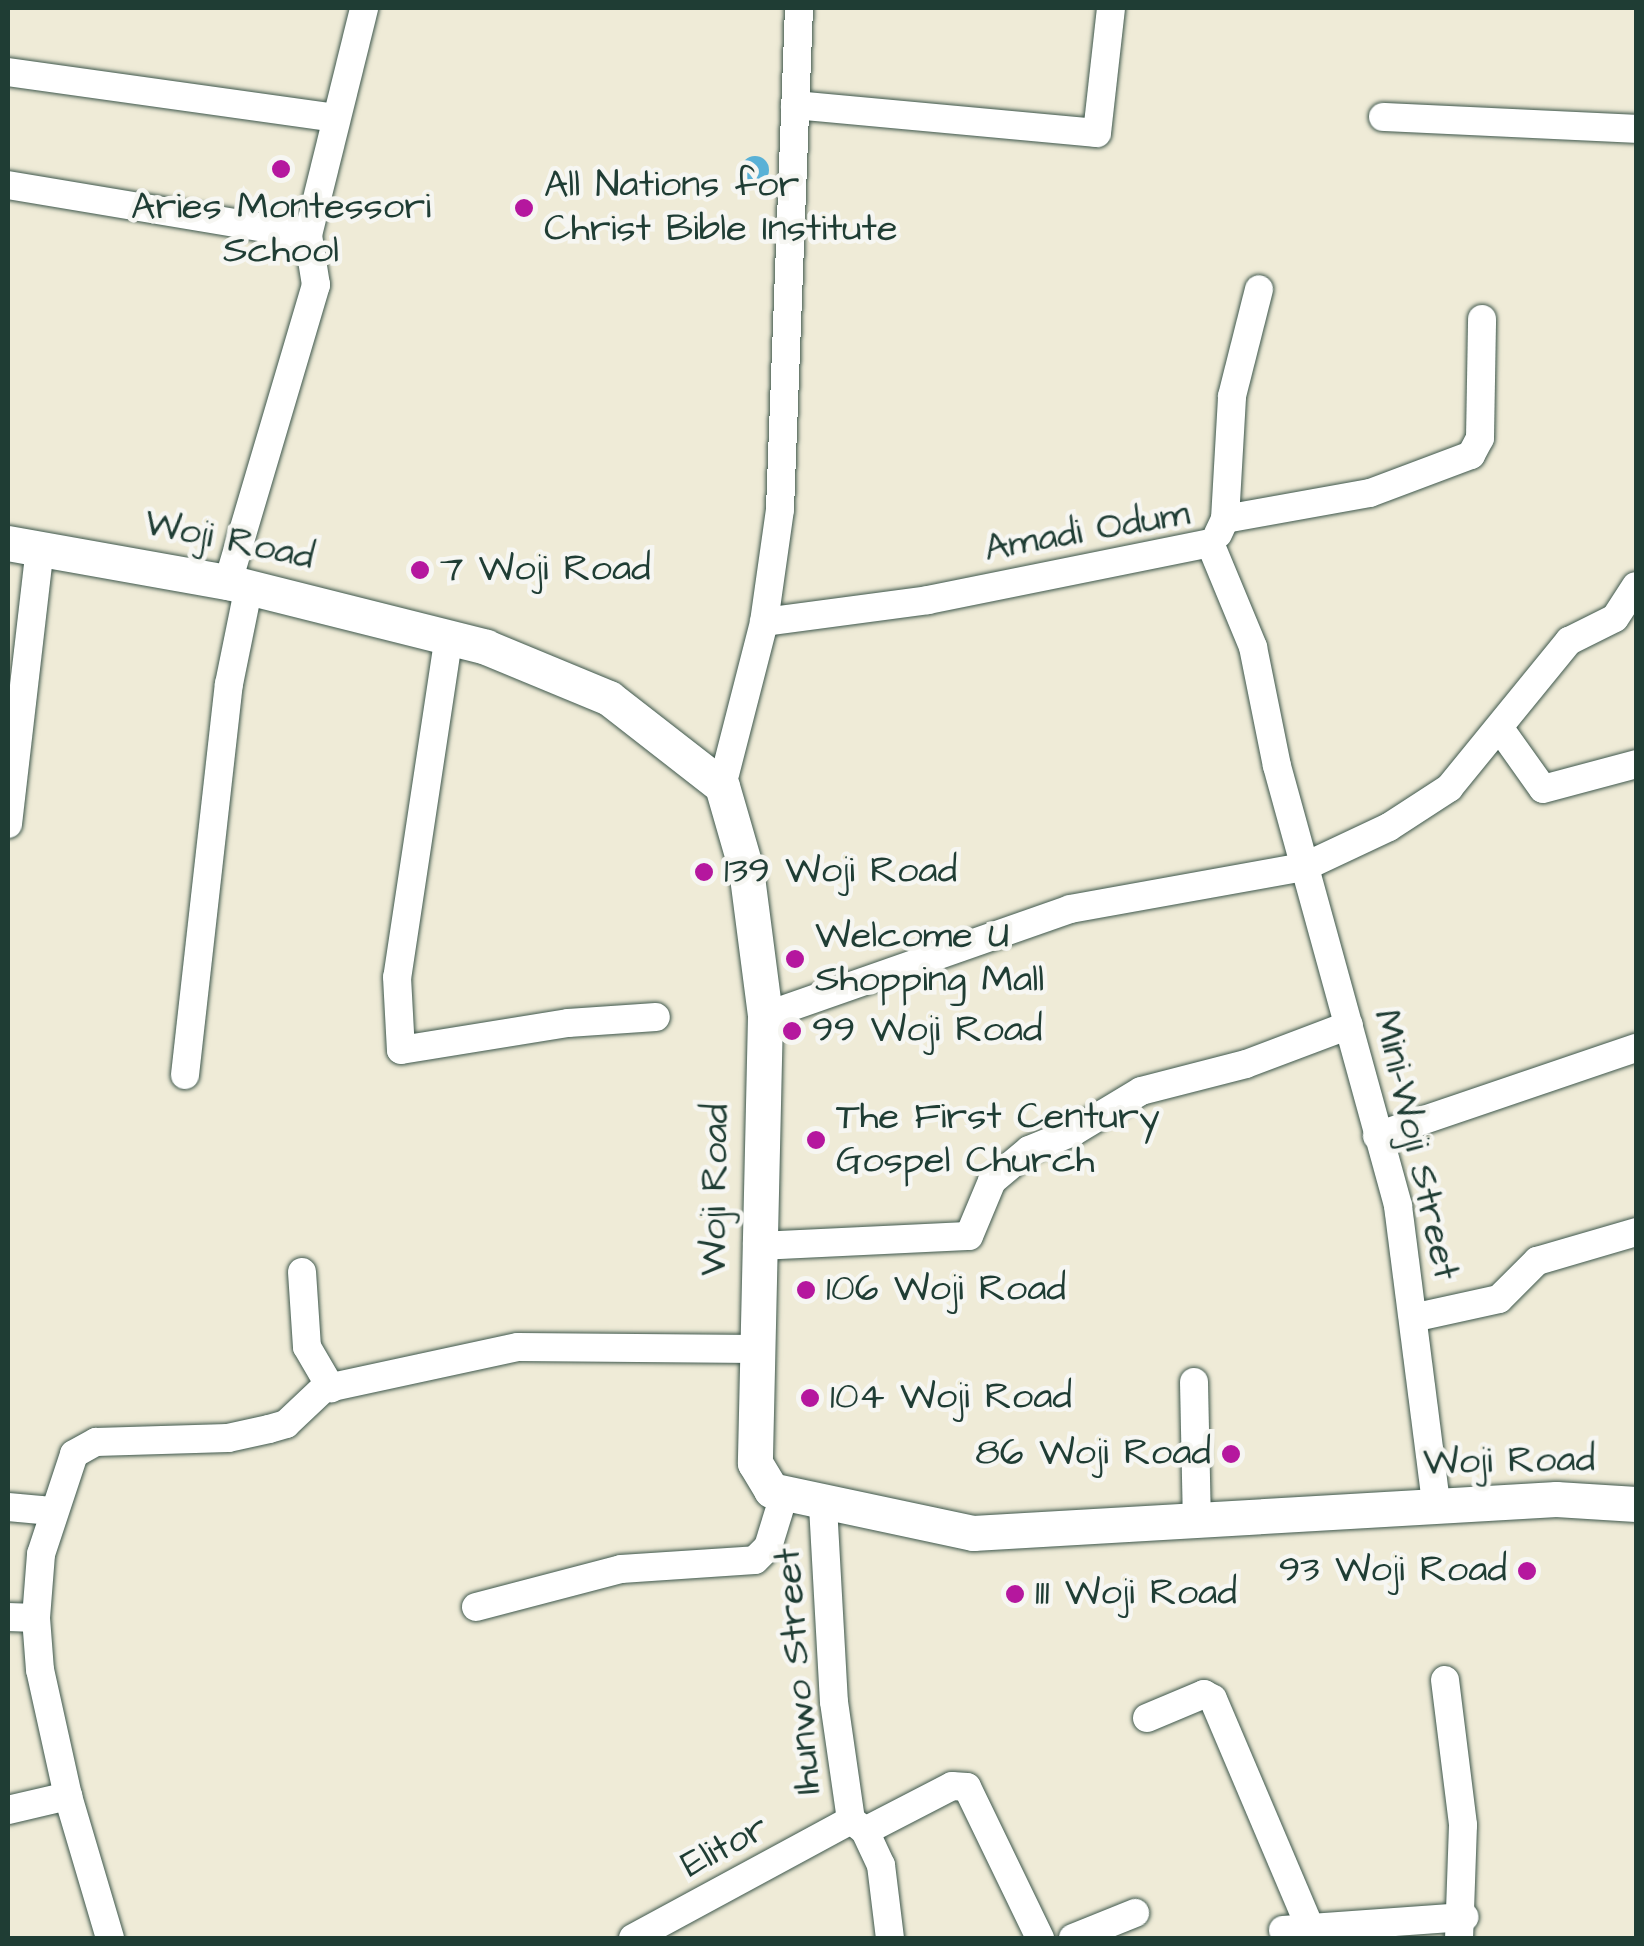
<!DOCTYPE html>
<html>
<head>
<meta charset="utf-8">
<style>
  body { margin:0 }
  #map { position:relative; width:1644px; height:1946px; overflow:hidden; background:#efebd7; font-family:"Architects Daughter",sans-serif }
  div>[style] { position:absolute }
  .water>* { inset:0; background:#59b1d6 }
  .round { border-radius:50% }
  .roads { filter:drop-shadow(0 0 2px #3e574c) drop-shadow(0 0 2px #3e574c) }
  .minor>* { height:28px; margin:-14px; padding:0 14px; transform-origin:14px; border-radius:14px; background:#fff }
  .major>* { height:35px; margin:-17.5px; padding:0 17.5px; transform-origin:17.5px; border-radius:17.5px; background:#fff }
  .dots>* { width:28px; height:28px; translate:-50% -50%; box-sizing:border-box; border:5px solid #f6f6f2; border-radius:50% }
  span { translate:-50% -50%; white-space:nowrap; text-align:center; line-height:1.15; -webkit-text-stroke:9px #f6f6f2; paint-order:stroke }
  .poi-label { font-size:38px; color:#1f3d34 }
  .left { translate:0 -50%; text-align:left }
  .right { translate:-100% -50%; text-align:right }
  .street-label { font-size:38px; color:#1f3d34 }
  .frame { position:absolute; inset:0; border:10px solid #1f3d34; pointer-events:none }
</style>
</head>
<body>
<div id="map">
  <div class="water">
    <div class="round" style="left:741px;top:156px;width:28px;height:28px"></div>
  </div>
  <div class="roads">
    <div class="minor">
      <div style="left:8px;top:72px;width:329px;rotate:8deg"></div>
      <div style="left:795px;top:105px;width:303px;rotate:5.3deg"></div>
      <div style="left:1097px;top:133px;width:126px;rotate:-83.6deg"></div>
      <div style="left:1383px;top:117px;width:253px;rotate:2.7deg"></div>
      <div style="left:8px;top:185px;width:304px;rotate:9.5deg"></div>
      <div style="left:1225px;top:519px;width:147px;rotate:-10.2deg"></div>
      <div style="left:1370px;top:493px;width:108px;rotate:-20.6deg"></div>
      <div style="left:1471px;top:455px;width:19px;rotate:-62deg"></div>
      <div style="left:1480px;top:438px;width:119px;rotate:-89deg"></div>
      <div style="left:1218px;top:534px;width:17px;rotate:-65deg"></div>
      <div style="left:1225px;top:519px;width:123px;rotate:-86.7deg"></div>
      <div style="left:1232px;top:396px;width:110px;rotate:-75.8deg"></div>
      <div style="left:1210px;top:543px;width:113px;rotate:67.5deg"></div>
      <div style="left:1253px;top:647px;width:121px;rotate:78.6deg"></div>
      <div style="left:1277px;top:766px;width:456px;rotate:74.6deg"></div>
      <div style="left:1398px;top:1206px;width:300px;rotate:82.7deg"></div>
      <div style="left:228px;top:582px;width:310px;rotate:-73.5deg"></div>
      <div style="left:316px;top:285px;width:51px;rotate:-99.1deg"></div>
      <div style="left:308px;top:235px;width:234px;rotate:-76.1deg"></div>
      <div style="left:764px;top:622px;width:165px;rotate:-7.6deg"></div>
      <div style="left:928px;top:600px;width:288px;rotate:-11.4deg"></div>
      <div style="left:449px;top:635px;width:346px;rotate:98.6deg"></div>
      <div style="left:397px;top:977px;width:73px;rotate:86.9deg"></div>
      <div style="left:401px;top:1050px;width:169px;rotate:-9.2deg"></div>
      <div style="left:568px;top:1023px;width:88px;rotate:-3.9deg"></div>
      <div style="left:1501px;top:730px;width:72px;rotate:54.6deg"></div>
      <div style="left:1543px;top:789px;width:96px;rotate:-15deg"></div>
      <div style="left:722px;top:786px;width:169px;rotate:-75.6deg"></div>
      <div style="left:764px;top:622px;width:114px;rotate:-81.9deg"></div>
      <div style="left:780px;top:509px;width:501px;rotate:-87.83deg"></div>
      <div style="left:8px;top:824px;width:278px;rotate:-83.4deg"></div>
      <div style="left:765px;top:1016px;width:323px;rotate:-19.3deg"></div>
      <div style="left:1070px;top:909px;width:238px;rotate:-10.2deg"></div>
      <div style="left:1304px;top:867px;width:94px;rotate:-25.2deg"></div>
      <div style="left:1389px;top:827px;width:72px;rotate:-33deg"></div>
      <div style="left:1449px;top:788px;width:190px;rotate:-50.8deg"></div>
      <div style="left:1569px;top:641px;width:51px;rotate:-26.6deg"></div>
      <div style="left:1615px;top:618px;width:38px;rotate:-57deg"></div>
      <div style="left:185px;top:1075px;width:393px;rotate:-83.6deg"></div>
      <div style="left:229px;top:684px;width:100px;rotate:-78.5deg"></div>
      <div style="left:1377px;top:1136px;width:274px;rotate:-18.8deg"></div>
      <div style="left:757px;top:1246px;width:212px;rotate:-2.7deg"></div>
      <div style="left:969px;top:1236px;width:60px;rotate:-67.3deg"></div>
      <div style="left:992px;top:1181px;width:48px;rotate:-40deg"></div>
      <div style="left:1029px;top:1150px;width:48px;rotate:-22.2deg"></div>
      <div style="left:1073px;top:1132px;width:79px;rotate:-31.1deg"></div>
      <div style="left:1141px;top:1091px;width:108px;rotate:-14.4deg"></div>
      <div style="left:1246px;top:1064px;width:110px;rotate:-20.7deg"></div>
      <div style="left:302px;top:1272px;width:75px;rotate:86.2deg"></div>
      <div style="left:307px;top:1347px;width:48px;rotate:59.7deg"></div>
      <div style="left:1417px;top:1317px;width:84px;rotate:-12.4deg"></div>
      <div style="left:1499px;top:1299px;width:54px;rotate:-45deg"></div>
      <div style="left:1537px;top:1261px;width:103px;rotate:-16.3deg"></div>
      <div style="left:1194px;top:1382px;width:141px;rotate:88.8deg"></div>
      <div style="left:823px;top:1506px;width:196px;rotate:86.8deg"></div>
      <div style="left:834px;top:1702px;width:119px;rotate:81.8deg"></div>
      <div style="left:851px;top:1820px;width:18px;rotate:38deg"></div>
      <div style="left:865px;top:1831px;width:38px;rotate:65deg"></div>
      <div style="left:881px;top:1865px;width:74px;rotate:83deg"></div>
      <div style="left:8px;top:1507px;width:44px;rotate:5.2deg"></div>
      <div style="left:476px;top:1607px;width:150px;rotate:-14.7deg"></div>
      <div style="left:621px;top:1569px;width:134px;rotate:-3.8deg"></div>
      <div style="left:755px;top:1560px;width:18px;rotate:-45deg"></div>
      <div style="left:768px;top:1547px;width:54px;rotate:-72.9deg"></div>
      <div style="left:8px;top:1617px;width:28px;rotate:2deg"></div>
      <div style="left:1445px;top:1680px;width:146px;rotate:82.9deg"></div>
      <div style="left:1463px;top:1825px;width:113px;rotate:92deg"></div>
      <div style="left:1147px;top:1718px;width:62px;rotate:-22.8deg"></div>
      <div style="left:1204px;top:1694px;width:10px;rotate:29deg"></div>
      <div style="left:1213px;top:1699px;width:249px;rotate:67deg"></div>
      <div style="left:8px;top:1810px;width:62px;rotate:-13.1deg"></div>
      <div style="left:865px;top:1831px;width:98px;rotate:-27.3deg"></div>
      <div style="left:952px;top:1786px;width:15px;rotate:4deg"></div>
      <div style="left:967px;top:1787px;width:168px;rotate:64.2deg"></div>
      <div style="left:1283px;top:1930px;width:182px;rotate:-4.1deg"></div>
      <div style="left:110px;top:1938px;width:148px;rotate:-106.5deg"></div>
      <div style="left:68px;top:1796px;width:129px;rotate:-102.5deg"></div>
      <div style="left:40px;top:1670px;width:52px;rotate:-94.4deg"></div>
      <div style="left:36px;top:1618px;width:64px;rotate:-85.5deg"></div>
      <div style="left:41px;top:1554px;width:105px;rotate:-71.7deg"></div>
      <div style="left:74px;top:1454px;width:25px;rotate:-29deg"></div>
      <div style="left:96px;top:1442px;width:132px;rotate:-1.7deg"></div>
      <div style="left:228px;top:1438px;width:42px;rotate:-12.4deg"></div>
      <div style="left:269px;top:1429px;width:18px;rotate:-16deg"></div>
      <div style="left:286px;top:1424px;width:51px;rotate:-43.4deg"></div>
      <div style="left:323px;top:1389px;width:199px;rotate:-12.2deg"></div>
      <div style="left:518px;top:1347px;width:238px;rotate:0.5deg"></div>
      <div style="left:633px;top:1938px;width:248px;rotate:-28.4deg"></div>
      <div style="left:1073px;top:1938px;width:67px;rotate:-22deg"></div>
    </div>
    <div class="major">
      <div style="left:8px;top:543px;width:223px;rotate:10.1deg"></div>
      <div style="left:228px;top:582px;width:266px;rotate:14.1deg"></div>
      <div style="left:486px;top:647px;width:133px;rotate:22.5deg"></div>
      <div style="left:609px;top:698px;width:143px;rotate:37.9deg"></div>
      <div style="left:722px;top:786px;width:86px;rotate:73.9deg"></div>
      <div style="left:746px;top:869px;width:148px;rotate:82.6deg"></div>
      <div style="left:765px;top:1016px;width:447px;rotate:91.3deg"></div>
      <div style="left:755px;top:1463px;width:31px;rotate:59deg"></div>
      <div style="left:771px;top:1490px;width:207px;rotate:12deg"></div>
      <div style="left:973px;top:1533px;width:584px;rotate:-3.34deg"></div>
      <div style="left:1556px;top:1499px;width:80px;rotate:3.6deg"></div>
    </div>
  </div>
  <div class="dots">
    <div style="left:281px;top:169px;background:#b5179e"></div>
    <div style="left:524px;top:208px;background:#b5179e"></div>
    <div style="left:420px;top:570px;background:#b5179e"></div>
    <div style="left:704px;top:872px;background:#b5179e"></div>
    <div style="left:795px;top:959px;background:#b5179e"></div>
    <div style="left:792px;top:1031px;background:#b5179e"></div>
    <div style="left:816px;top:1140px;background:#b5179e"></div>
    <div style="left:806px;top:1290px;background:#b5179e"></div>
    <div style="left:810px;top:1398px;background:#b5179e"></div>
    <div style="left:1231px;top:1454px;background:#b5179e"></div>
    <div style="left:1527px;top:1571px;background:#b5179e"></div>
    <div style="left:1015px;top:1594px;background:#b5179e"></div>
  </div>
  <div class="poi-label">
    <span class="left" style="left:544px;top:208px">All Nations for<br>Christ Bible Institute</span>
    <span style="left:281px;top:230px">Aries Montessori<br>School</span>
    <span class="left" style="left:440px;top:570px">7 Woji Road</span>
    <span class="left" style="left:724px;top:872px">139 Woji Road</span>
    <span class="left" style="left:815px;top:959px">Welcome U<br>Shopping Mall</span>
    <span class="left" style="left:812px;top:1031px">99 Woji Road</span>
    <span class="left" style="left:836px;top:1140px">The First Century<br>Gospel Church</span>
    <span class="left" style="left:826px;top:1290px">106 Woji Road</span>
    <span class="left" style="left:830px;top:1398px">104 Woji Road</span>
    <span class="right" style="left:1211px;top:1454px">86 Woji Road</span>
    <span class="right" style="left:1507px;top:1571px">93 Woji Road</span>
    <span class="left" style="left:1035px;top:1594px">111 Woji Road</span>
  </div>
  <div class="street-label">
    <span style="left:1087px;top:532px;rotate:-10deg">Amadi Odum</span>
    <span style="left:229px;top:541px;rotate:12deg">Woji Road</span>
    <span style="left:1415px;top:1145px;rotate:77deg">Mini-Woji Street</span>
    <span style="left:716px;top:1190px;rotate:-89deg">Woji Road</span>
    <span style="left:1509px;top:1462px;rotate:-1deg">Woji Road</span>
    <span style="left:799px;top:1671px;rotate:-95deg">Ihunwo Street</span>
    <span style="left:725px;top:1847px;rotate:-28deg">Elitor</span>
  </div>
  <div class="frame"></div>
</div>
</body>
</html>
